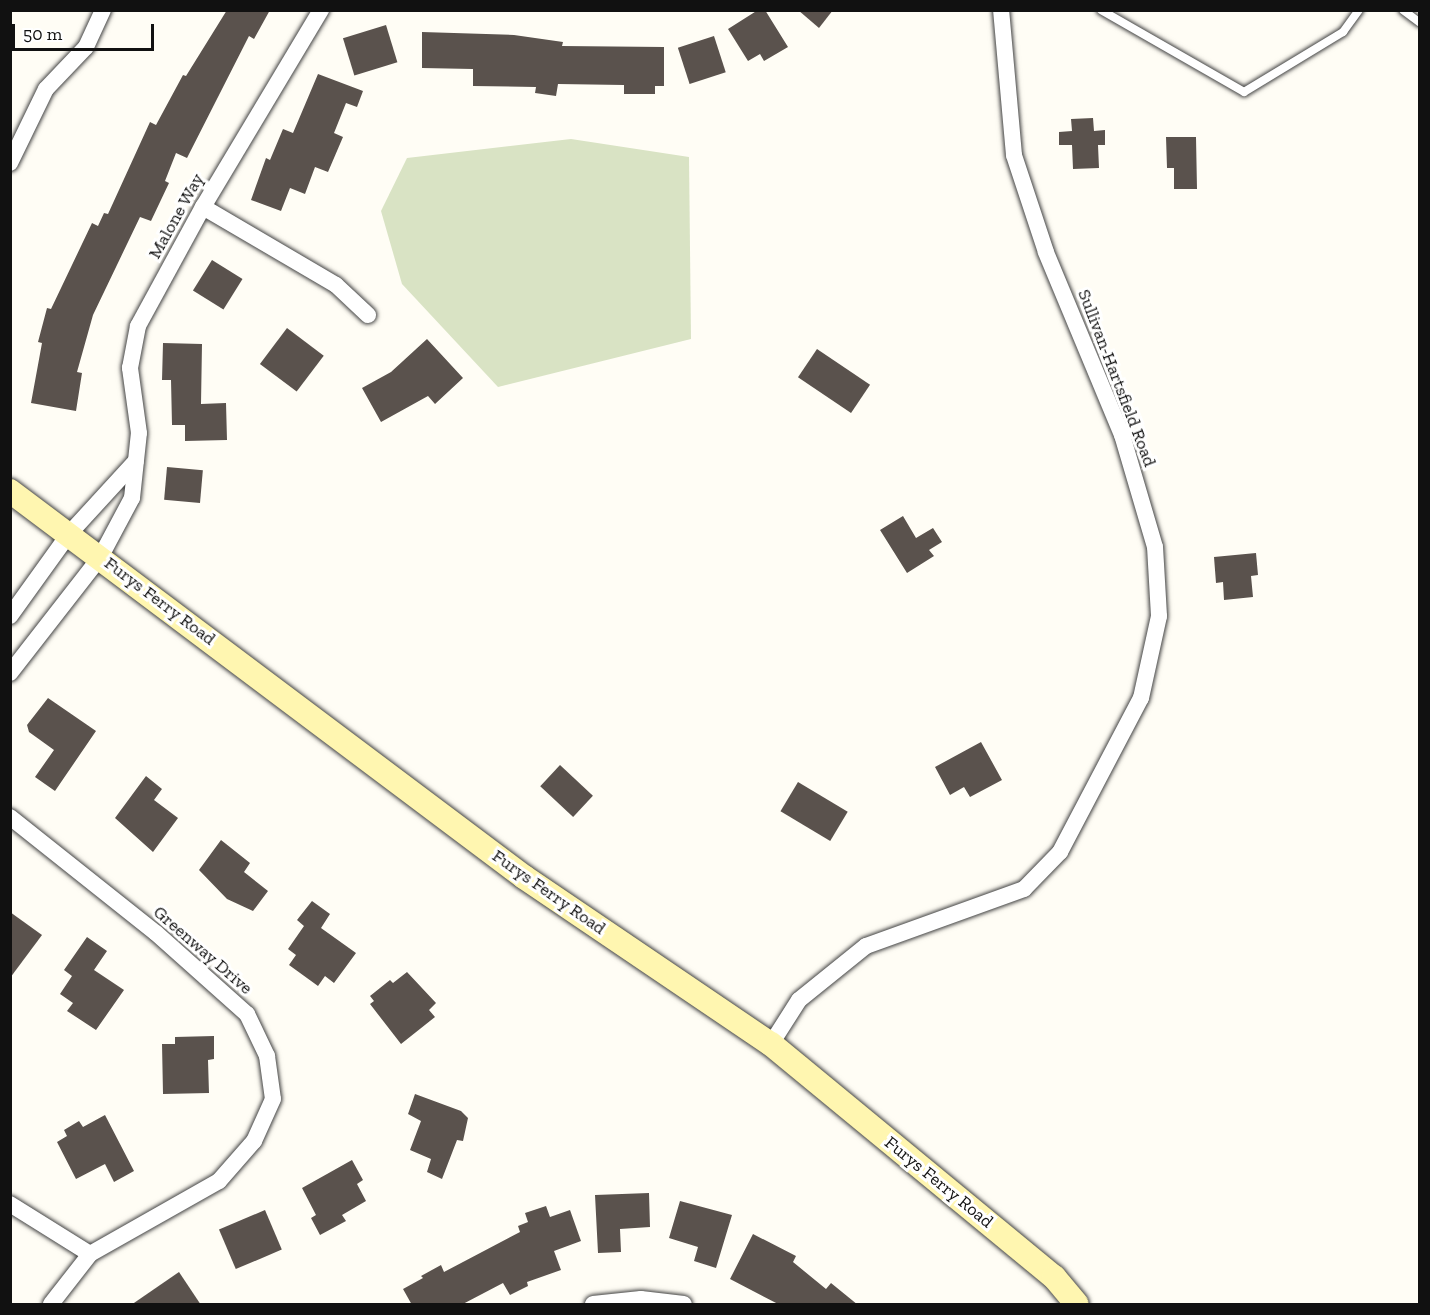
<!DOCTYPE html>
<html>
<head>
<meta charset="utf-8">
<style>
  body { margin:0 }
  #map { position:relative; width:1430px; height:1315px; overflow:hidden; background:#fffdf5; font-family:"Zilla Slab",serif }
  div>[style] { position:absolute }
  .cemetery>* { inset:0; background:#d9e3c4 }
  .building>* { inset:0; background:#5a524d; transform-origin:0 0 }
  .roads { filter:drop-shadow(0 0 2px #444) drop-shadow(0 0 2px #444) }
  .lane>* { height:8px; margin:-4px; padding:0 4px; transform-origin:4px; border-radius:4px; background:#fff }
  .street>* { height:16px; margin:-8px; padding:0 8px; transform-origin:8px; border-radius:8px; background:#fff }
  .secondary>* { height:24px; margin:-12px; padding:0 12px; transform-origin:12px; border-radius:12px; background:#fff6b0 }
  span { translate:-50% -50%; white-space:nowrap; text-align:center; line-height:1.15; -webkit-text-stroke:6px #fff; paint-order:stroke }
  .street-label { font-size:18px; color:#111 }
  .frame { position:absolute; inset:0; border:12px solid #111; pointer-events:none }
  .scale { position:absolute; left:12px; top:24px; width:142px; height:27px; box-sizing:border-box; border:3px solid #111; border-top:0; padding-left:8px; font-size:18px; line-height:21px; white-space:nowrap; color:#111; -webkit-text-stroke:4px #fff; paint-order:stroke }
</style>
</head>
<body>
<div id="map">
  <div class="cemetery">
    <div style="clip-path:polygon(571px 139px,689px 157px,691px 339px,498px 387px,402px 284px,381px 211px,407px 158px)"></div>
  </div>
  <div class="building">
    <div style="clip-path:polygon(227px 10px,270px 10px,254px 39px,249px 36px,187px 158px,176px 153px,165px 181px,169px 183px,151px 221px,140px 217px,93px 315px,77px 372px,82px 373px,76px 411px,31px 403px,42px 343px,38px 342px,47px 308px,51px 309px,92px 223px,98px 226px,104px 213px,108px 214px,150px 122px,156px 125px,183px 75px,186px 76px)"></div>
    <div style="clip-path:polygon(758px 10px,765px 10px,788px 47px,764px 61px,760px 54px,748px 61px,728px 29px)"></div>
    <div style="clip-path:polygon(798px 10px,833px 10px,819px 28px)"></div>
    <div style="left:386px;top:25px;width:39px;height:45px;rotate:73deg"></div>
    <div style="clip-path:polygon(422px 32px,514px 35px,563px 42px,562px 46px,664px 47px,664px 86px,655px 86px,655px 94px,624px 94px,624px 85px,558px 84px,556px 96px,535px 93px,536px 87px,473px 86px,473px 69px,422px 68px)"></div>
    <div style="left:714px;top:36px;width:38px;height:38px;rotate:72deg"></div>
    <div style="clip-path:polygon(318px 74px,363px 91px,357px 107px,346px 103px,334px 133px,343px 137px,328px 172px,315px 167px,305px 194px,290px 188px,281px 211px,251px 200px,266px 158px,270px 160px,283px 129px,293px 133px)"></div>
    <div style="clip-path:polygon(1093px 118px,1094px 131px,1105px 130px,1105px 145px,1098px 145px,1099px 168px,1073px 169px,1072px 145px,1059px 145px,1059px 132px,1072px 131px,1071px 119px)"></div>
    <div style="clip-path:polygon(1166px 137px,1196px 137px,1197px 189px,1174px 189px,1174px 168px,1167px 168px)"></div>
    <div style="left:212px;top:260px;width:36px;height:36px;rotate:32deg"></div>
    <div style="left:287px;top:328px;width:46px;height:45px;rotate:37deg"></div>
    <div style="clip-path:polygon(427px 339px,463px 378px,435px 404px,428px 396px,381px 422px,362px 388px,391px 372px)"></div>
    <div style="clip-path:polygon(163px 343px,202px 344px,201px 404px,226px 403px,227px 440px,185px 441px,185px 425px,172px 425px,171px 380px,162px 380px)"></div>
    <div style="left:817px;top:349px;width:64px;height:34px;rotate:34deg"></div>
    <div style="left:167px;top:467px;width:36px;height:33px;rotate:5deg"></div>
    <div style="clip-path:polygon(903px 516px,916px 538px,933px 528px,942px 542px,929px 550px,934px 556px,907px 573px,880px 530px)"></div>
    <div style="clip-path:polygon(1256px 553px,1258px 575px,1251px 576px,1253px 597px,1224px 600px,1223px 582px,1216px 583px,1214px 557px)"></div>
    <div style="clip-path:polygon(48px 698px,96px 731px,55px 791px,35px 777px,54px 750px,29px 732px,27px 725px)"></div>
    <div style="clip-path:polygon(981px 742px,1002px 780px,970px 797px,964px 787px,950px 795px,935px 767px)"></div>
    <div style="left:560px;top:765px;width:45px;height:29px;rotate:43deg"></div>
    <div style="clip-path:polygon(146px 776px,162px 789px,154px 800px,178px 818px,153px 852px,115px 818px)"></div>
    <div style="left:798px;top:782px;width:58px;height:34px;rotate:31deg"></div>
    <div style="clip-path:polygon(221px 840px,250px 863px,244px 872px,268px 891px,253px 911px,227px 899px,199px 870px)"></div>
    <div style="clip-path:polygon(312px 901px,330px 914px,321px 928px,356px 953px,334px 983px,325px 976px,318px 986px,289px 965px,296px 955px,288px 949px,304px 926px,297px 920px)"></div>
    <div style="clip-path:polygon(10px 912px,42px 935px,10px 978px)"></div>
    <div style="clip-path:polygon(87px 937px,107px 951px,94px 970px,124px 990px,96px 1030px,67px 1011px,73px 1003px,60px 994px,72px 976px,64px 970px)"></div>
    <div style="clip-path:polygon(407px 972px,436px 1003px,429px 1010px,435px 1017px,401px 1044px,370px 1004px,374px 1001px,370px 996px,390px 980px,393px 983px)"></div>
    <div style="clip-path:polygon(214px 1036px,214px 1059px,208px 1060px,209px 1093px,163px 1094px,162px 1044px,175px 1044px,175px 1037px)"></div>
    <div style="clip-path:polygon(415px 1094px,461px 1111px,468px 1118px,463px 1141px,457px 1140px,442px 1179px,427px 1172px,431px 1159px,410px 1150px,421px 1121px,408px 1114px)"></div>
    <div style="clip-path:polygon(105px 1115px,134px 1171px,114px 1182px,105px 1164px,76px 1179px,57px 1142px,67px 1136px,64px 1130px,79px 1121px,83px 1127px)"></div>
    <div style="clip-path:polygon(352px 1160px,363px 1180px,357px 1184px,366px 1201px,342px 1215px,346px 1221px,320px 1235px,311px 1218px,316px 1215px,302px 1188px)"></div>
    <div style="clip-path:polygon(649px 1193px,650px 1227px,620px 1229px,621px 1252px,598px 1253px,595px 1195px)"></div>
    <div style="clip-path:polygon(680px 1201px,732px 1215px,716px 1268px,694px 1261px,698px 1247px,669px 1238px)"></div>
    <div style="clip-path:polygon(546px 1206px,550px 1217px,570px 1210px,581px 1241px,554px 1251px,561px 1270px,527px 1282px,528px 1286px,510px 1295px,503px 1283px,461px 1305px,412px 1305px,403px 1289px,423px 1278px,421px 1276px,441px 1265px,444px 1272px,520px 1232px,518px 1226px,528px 1222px,525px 1213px)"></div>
    <div style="left:265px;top:1210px;width:43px;height:50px;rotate:67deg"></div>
    <div style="clip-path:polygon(753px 1234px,796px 1256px,793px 1262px,826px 1289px,831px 1283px,858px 1305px,780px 1305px,730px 1279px)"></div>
    <div style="clip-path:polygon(179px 1272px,201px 1305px,131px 1305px)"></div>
  </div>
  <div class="roads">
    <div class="lane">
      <div style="left:1101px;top:10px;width:165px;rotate:29.8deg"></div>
      <div style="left:1244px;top:92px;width:116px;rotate:-31.2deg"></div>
      <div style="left:1343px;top:32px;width:27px;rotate:-54deg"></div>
      <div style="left:1403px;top:10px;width:21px;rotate:37deg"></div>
    </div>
    <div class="street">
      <div style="left:10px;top:163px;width:82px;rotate:-64.1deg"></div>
      <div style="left:46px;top:89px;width:58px;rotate:-46.4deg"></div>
      <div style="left:86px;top:47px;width:41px;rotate:-65.3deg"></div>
      <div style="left:203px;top:207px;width:154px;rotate:30.4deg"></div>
      <div style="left:336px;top:285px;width:44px;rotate:43.2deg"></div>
      <div style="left:10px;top:616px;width:101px;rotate:-54.3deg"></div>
      <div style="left:69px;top:534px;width:99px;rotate:-47.5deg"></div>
      <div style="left:10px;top:673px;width:148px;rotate:-52.1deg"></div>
      <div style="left:101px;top:556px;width:66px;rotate:-61.9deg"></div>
      <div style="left:132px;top:498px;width:65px;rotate:-83.9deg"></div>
      <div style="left:139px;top:433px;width:66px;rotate:-97.9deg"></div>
      <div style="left:130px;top:368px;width:43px;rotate:-79.2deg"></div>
      <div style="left:138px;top:326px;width:136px;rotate:-61.4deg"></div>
      <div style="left:203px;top:207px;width:230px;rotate:-59.1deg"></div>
      <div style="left:10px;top:817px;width:186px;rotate:38.5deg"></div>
      <div style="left:156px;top:933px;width:122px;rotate:41.7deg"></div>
      <div style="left:247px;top:1014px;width:47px;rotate:64.5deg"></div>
      <div style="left:267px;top:1056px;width:43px;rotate:82.1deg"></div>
      <div style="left:273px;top:1099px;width:46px;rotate:114.3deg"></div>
      <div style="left:254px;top:1141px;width:53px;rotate:131.2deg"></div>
      <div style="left:219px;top:1181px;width:148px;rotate:150.5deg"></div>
      <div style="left:90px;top:1254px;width:94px;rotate:-148deg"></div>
      <div style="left:771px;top:1044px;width:52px;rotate:-57.5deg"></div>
      <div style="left:799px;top:1000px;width:86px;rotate:-38.9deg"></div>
      <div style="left:866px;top:946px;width:168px;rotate:-19.8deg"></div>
      <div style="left:1024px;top:889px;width:52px;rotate:-45.8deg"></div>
      <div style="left:1060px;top:852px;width:174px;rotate:-62.3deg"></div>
      <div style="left:1141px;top:698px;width:84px;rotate:-77.6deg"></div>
      <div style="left:1159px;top:616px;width:69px;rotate:-93.3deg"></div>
      <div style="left:1155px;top:547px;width:117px;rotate:-106.4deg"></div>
      <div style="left:1122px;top:435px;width:198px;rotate:-112.6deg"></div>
      <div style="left:1046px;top:252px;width:102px;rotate:-108.3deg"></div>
      <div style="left:1014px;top:155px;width:146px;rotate:-95.1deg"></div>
      <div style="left:51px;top:1304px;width:63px;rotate:-52deg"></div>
      <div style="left:593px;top:1304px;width:48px;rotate:-5.9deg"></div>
      <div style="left:641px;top:1299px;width:43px;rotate:6.6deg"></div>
    </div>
    <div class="secondary">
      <div style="left:10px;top:491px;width:643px;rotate:36.91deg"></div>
      <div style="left:524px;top:877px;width:298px;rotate:34.1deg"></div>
      <div style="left:771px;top:1044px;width:367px;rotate:39.5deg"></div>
      <div style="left:1054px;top:1277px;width:35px;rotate:50deg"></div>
    </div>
  </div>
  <div class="street-label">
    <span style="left:176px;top:216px;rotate:-61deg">Malone Way</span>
    <span style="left:1117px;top:378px;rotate:69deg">Sullivan-Hartsfield Road</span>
    <span style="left:160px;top:601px;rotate:37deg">Furys Ferry Road</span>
    <span style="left:549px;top:892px;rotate:35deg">Furys Ferry Road</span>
    <span style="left:203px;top:950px;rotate:41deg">Greenway Drive</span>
    <span style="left:939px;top:1182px;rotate:39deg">Furys Ferry Road</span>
  </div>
  <div class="frame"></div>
  <div class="scale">50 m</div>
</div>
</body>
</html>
